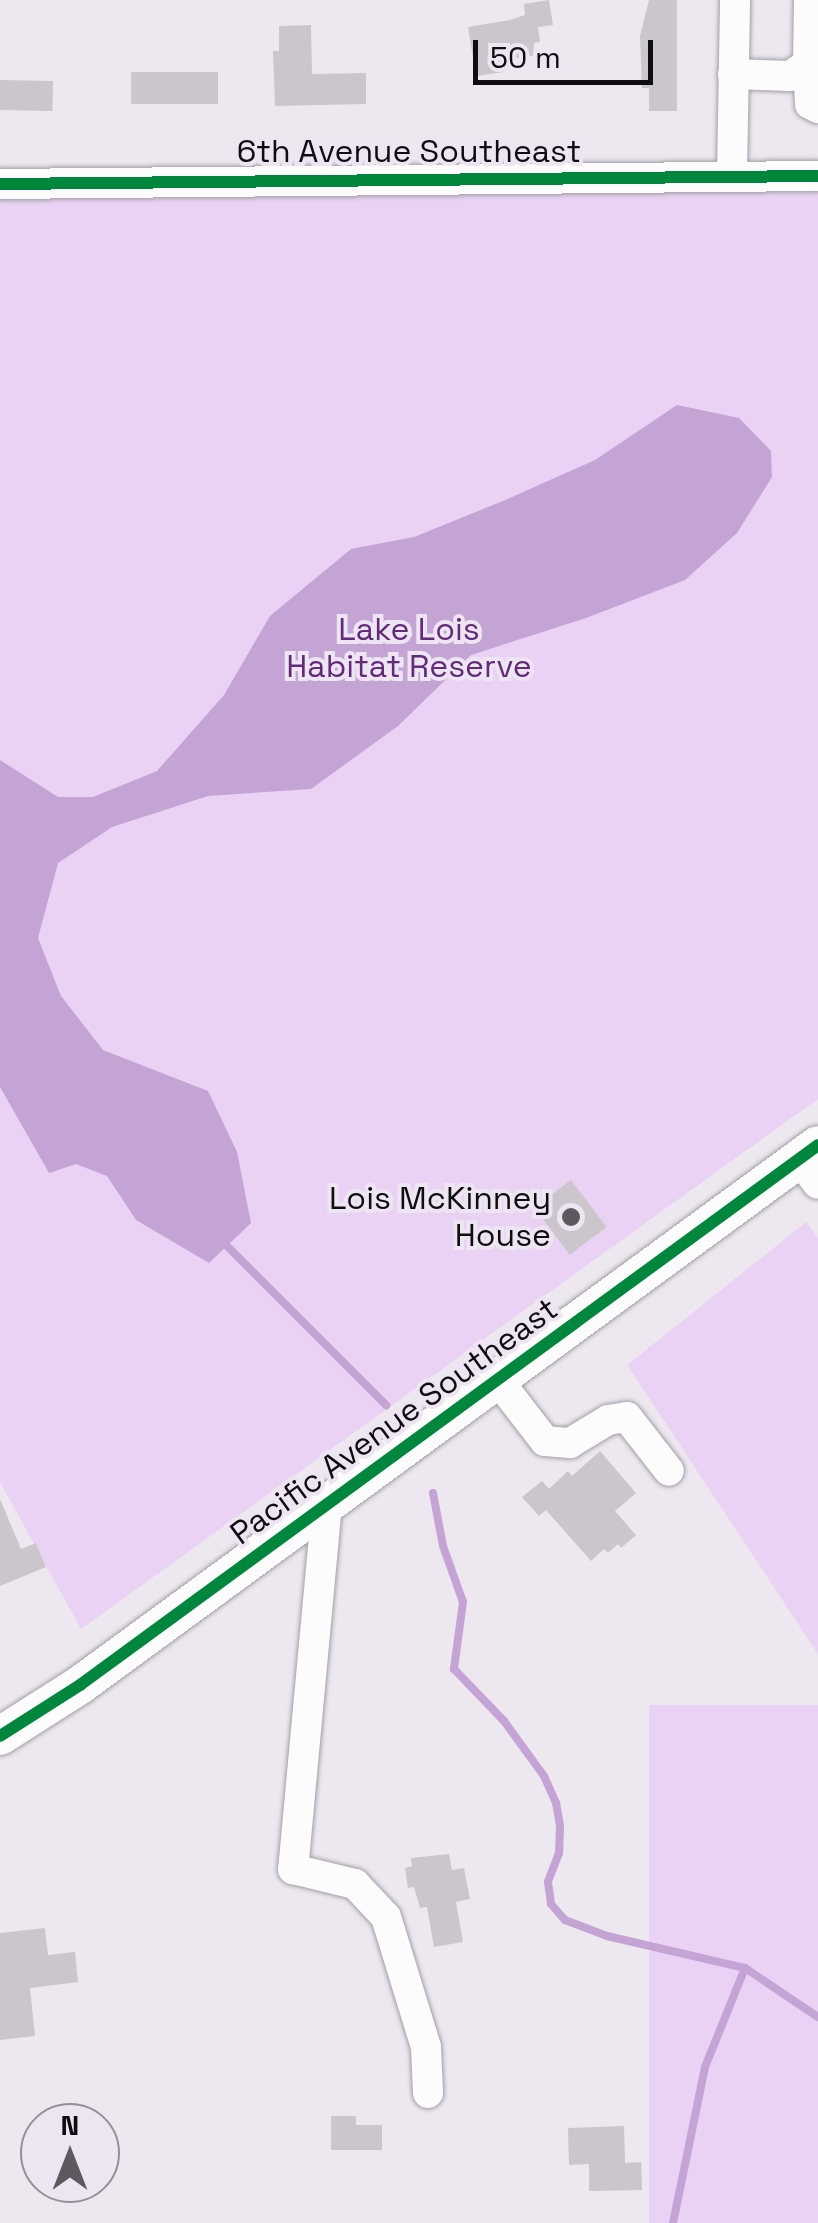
<!DOCTYPE html>
<html>
<head>
<meta charset="utf-8">
<style>
  body { margin:0 }
  #map { position:relative; width:818px; height:2223px; overflow:hidden; background:#ede8f0; font-family:"Space Grotesk",sans-serif }
  div>[style] { position:absolute }
  .green>* { inset:0; background:#e9d2f4; transform-origin:0 0 }
  .water>* { inset:0; background:#c4a3d5 }
  .stream>* { height:8px; margin:-4px; padding:0 4px; transform-origin:4px; border-radius:4px; background:#c4a3d5 }
  .building>* { inset:0; background:#cac6cc; transform-origin:0 0 }
  .roads { filter:drop-shadow(0 0 2px #a39fa5) drop-shadow(0 0 2px #a39fa5) }
  .minor>* { height:30px; margin:-15px; padding:0 15px; transform-origin:15px; border-radius:15px; background:#fcfcfd }
  .major>* { height:38px; margin:-19px; padding:0 19px; transform-origin:19px; border-radius:19px; background:#fcfcfd }
  .cycleway>* { height:12px; margin:-6px; padding:0 6px; transform-origin:6px; border-radius:6px; background:#00873e }
  .dots>* { width:28px; height:28px; translate:-50% -50%; box-sizing:border-box; border:5px solid #eee5f3; border-radius:50% }
  span { translate:-50% -50%; white-space:nowrap; text-align:center; line-height:1.15; -webkit-text-stroke:8px #eee5f3; paint-order:stroke }
  .street-label { font-size:32px; color:#100d11 }
  .park-label { font-size:32px; color:#63297b }
  .poi-label { font-size:32px; color:#100d11 }
  .right { translate:-100% -50%; text-align:right }
  .north { position:absolute; left:20px; top:2103px; width:100px; height:100px; box-sizing:border-box; background:#eee5f3; border:2px solid #958f99; border-radius:50%; rotate:0deg; font-size:28px; font-weight:700; line-height:40px; text-align:center; color:#100d11 }
  .north::after { content:''; display:block; margin:auto; width:35px; height:45px; background:#5d5a5f; clip-path:polygon(50% 0,100% 100%,50% 72%,0 100%) }
  .scale { position:absolute; left:473px; top:40px; width:180px; height:45px; box-sizing:border-box; border:5px solid #100d11; border-top:0; padding-left:12px; font-size:30px; line-height:35px; white-space:nowrap; color:#100d11; -webkit-text-stroke:8px #eee5f3; paint-order:stroke }
</style>
</head>
<body>
<div id="map">
  <div class="green">
    <div style="clip-path:polygon(818px 191px,818px 1099px,81px 1629px,0 1482px,0 197px)"></div>
    <div style="clip-path:polygon(806px 1222px,818px 1238px,818px 1654px,627px 1365px)"></div>
    <div style="left:818px;top:1705px;width:518px;height:169px;rotate:90deg"></div>
  </div>
  <div class="water">
    <div style="clip-path:polygon(677px 405px,739px 418px,771px 451px,772px 477px,737px 533px,685px 580px,586px 618px,471px 655px,398px 726px,311px 789px,208px 796px,112px 827px,58px 863px,38px 938px,61px 996px,103px 1050px,208px 1091px,237px 1152px,251px 1223px,209px 1263px,136px 1220px,107px 1176px,76px 1164px,49px 1173px,0 1087px,0 760px,58px 797px,93px 797px,157px 771px,224px 695px,270px 616px,351px 549px,414px 537px,503px 501px,595px 460px)"></div>
  </div>
  <div class="stream">
    <div style="left:223px;top:1242px;width:231px;rotate:45deg"></div>
    <div style="left:433px;top:1493px;width:54px;rotate:79.3deg"></div>
    <div style="left:443px;top:1546px;width:59px;rotate:70.3deg"></div>
    <div style="left:463px;top:1602px;width:68px;rotate:97.7deg"></div>
    <div style="left:454px;top:1669px;width:72px;rotate:46.1deg"></div>
    <div style="left:504px;top:1721px;width:68px;rotate:54deg"></div>
    <div style="left:544px;top:1776px;width:30px;rotate:66deg"></div>
    <div style="left:556px;top:1803px;width:23px;rotate:80deg"></div>
    <div style="left:560px;top:1826px;width:27px;rotate:92deg"></div>
    <div style="left:559px;top:1853px;width:31px;rotate:111deg"></div>
    <div style="left:548px;top:1882px;width:22px;rotate:82deg"></div>
    <div style="left:551px;top:1904px;width:21px;rotate:49deg"></div>
    <div style="left:565px;top:1920px;width:45px;rotate:20.9deg"></div>
    <div style="left:607px;top:1936px;width:142px;rotate:13.1deg"></div>
    <div style="left:745px;top:1968px;width:88px;rotate:33.9deg"></div>
    <div style="left:673px;top:2223px;width:159px;rotate:-78.4deg"></div>
    <div style="left:705px;top:2067px;width:107px;rotate:-68deg"></div>
  </div>
  <div class="building">
    <div style="clip-path:polygon(549px 0,553px 25px,538px 27px,540px 42px,534px 43px,533px 56px,502px 60px,504px 72px,476px 76px,468px 27px,510px 20px,525px 15px,524px 4px)"></div>
    <div style="clip-path:polygon(649px 0,677px 0,677px 111px,649px 111px,649px 88px,642px 88px,640px 36px)"></div>
    <div style="clip-path:polygon(311px 25px,312px 74px,366px 73px,366px 104px,275px 106px,273px 51px,279px 51px,279px 26px)"></div>
    <div style="left:131px;top:72px;width:87px;height:32px"></div>
    <div style="left:0;top:80px;width:53px;height:30px;rotate:1deg"></div>
    <div style="left:571px;top:1180px;width:59px;height:46px;rotate:53deg"></div>
    <div style="clip-path:polygon(600px 1451px,636px 1493px,615px 1511px,636px 1535px,621px 1548px,618px 1544px,608px 1553px,604px 1549px,591px 1561px,546px 1510px,539px 1516px,522px 1497px,542px 1481px,549px 1489px,568px 1471px,572px 1476px)"></div>
    <div style="clip-path:polygon(0 1499px,21px 1549px,36px 1543px,46px 1567px,0 1586px)"></div>
    <div style="clip-path:polygon(449px 1854px,452px 1870px,464px 1868px,470px 1899px,456px 1902px,463px 1942px,434px 1947px,427px 1907px,420px 1908px,414px 1887px,408px 1888px,405px 1868px,412px 1866px,411px 1858px)"></div>
    <div style="clip-path:polygon(45px 1928px,48px 1955px,75px 1952px,78px 1982px,30px 1988px,35px 2036px,0 2040px,0 1933px)"></div>
    <div style="clip-path:polygon(331px 2116px,356px 2116px,356px 2125px,382px 2125px,382px 2150px,331px 2150px)"></div>
    <div style="clip-path:polygon(624px 2126px,625px 2163px,641px 2162px,642px 2190px,589px 2191px,589px 2164px,569px 2165px,568px 2128px)"></div>
  </div>
  <div class="roads">
    <div class="minor">
      <div style="left:808px;top:64px;width:40px;rotate:87.1deg"></div>
      <div style="left:810px;top:104px;width:9px;rotate:27deg"></div>
      <div style="left:733px;top:74px;width:57px;rotate:2deg"></div>
      <div style="left:790px;top:76px;width:22px;rotate:-34deg"></div>
      <div style="left:808px;top:64px;width:64px;rotate:-89.1deg"></div>
      <div style="left:732px;top:176px;width:176px;rotate:-89deg"></div>
      <div style="left:0;top:184px;width:818px;rotate:-0.56deg"></div>
      <div style="left:799px;top:1159px;width:31px;rotate:53deg"></div>
      <div style="left:497px;top:1379px;width:78px;rotate:52.3deg"></div>
      <div style="left:545px;top:1441px;width:25px;rotate:5deg"></div>
      <div style="left:570px;top:1443px;width:44px;rotate:-31.2deg"></div>
      <div style="left:608px;top:1420px;width:19px;rotate:-9deg"></div>
      <div style="left:627px;top:1417px;width:68px;rotate:52.1deg"></div>
      <div style="left:327px;top:1504px;width:367px;rotate:95.3deg"></div>
      <div style="left:293px;top:1869px;width:64px;rotate:13.6deg"></div>
      <div style="left:355px;top:1884px;width:45px;rotate:46.8deg"></div>
      <div style="left:386px;top:1917px;width:136px;rotate:72.9deg"></div>
      <div style="left:426px;top:2047px;width:46px;rotate:87.5deg"></div>
    </div>
    <div class="major">
      <div style="left:0;top:1736px;width:95px;rotate:-32.5deg"></div>
      <div style="left:80px;top:1685px;width:914px;rotate:-36.19deg"></div>
    </div>
  </div>
  <div class="cycleway">
    <div style="left:0;top:184px;width:818px;rotate:-0.56deg"></div>
    <div style="left:0;top:1736px;width:95px;rotate:-32.5deg"></div>
    <div style="left:80px;top:1685px;width:914px;rotate:-36.19deg"></div>
  </div>
  <div class="dots">
    <div style="left:571px;top:1217px;background:#5d5a5f"></div>
  </div>
  <div class="street-label">
    <span style="left:409px;top:151px">6th Avenue Southeast</span>
    <span style="left:394px;top:1421px;rotate:-36deg">Pacific Avenue Southeast</span>
  </div>
  <div class="park-label">
    <span style="left:409px;top:648px">Lake Lois<br>Habitat Reserve</span>
  </div>
  <div class="poi-label">
    <span class="right" style="left:551px;top:1217px">Lois McKinney<br>House</span>
  </div>
  <div class="north">N</div>
  <div class="scale">50 m</div>
</div>
</body>
</html>
